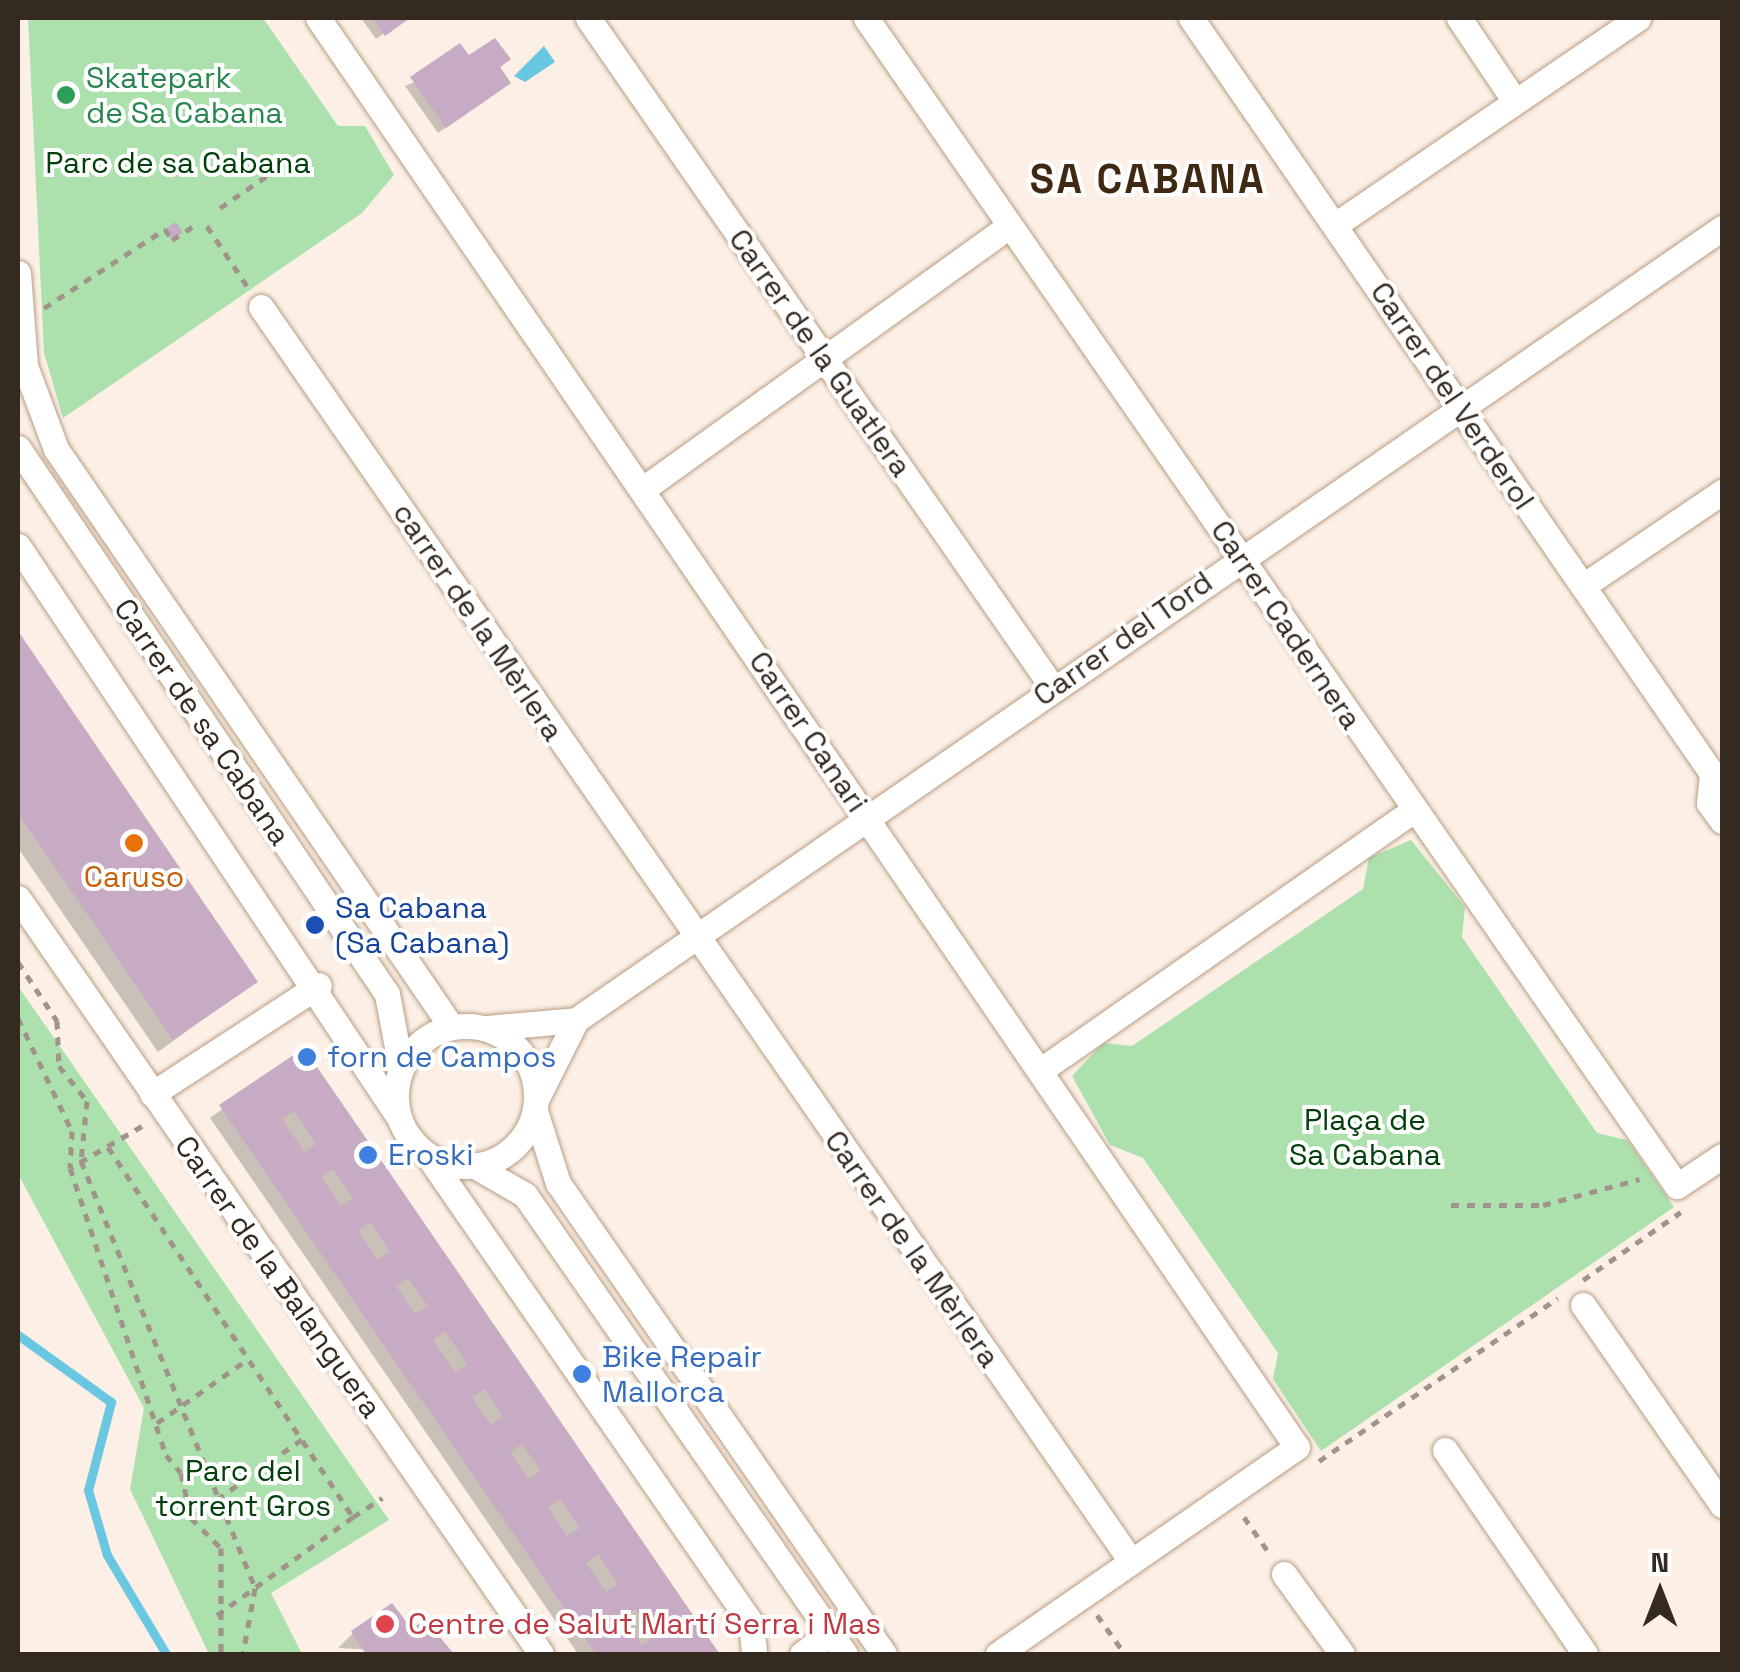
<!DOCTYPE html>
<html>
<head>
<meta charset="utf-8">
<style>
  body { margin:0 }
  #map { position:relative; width:1740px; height:1672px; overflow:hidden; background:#fcf0e6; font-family:"Space Grotesk",sans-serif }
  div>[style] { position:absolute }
  .green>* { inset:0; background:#ace1ad }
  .water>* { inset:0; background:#69c7e1 }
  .shadow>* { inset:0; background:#0003 }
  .stream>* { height:9px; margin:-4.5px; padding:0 4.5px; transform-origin:4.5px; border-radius:4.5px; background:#69c7e1 }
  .building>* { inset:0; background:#c7aac3; transform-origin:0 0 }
  .path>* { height:5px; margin-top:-2.5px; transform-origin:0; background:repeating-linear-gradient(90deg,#a0948a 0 8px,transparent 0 16px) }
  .roads { filter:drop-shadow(0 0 2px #b89d84) drop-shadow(0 0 2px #b89d84) }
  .minor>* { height:25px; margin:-12.5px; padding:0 12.5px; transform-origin:12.5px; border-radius:12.5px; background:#fff }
  .minor>.ring { margin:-12.5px; padding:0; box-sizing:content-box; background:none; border:25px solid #fff; border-radius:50% }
  .dots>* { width:28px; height:28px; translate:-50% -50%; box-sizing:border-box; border:5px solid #fff; border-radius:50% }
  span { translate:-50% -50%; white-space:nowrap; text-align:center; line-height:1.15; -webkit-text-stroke:8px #fff; paint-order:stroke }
  .leisure-label { font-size:30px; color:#27864d }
  .left { translate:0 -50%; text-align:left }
  .park-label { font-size:30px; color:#01400b }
  .street-label { font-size:30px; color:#352a20 }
  .food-label { font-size:30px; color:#c56008 }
  .transit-label { font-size:30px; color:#164399 }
  .shop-label { font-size:30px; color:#366cbe }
  .health-label { font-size:30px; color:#be3a42 }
  .district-label { font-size:40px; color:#3f2913; font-weight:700; letter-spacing:2.5px }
  .frame { position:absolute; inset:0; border:20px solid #352a20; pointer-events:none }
  .north { position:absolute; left:1610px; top:1542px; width:100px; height:100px; -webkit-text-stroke:8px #fff; paint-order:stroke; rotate:0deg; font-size:28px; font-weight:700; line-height:40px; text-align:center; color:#352a20 }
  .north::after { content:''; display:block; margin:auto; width:35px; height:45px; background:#352a20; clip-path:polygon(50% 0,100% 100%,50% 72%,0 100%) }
</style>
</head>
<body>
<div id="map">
  <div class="green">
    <div style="clip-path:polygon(28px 18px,263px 18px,338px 126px,365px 126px,394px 175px,362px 213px,63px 418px,44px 353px)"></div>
    <div style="clip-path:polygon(1411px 840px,1465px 907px,1462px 937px,1597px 1133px,1627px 1140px,1674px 1207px,1321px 1451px,1273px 1379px,1278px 1353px,1143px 1158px,1110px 1145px,1072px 1076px,1103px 1043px,1132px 1046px,1363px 889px,1369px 858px)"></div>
    <div style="clip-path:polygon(18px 986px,389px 1520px,271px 1593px,302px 1654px,209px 1654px,130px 1489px,144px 1408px,18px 1174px)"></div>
  </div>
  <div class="water">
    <div style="clip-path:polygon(544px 46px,555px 62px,525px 82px,514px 76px)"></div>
  </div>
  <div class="shadow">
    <div style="clip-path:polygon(361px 18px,406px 18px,376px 39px)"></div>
    <div style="clip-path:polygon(468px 59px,497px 68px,501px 90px,438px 133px,405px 86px)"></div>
    <div style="clip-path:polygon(18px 635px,254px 982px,158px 1052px,18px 848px)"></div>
    <div style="clip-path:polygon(303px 1051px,716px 1652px,714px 1654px,578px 1654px,210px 1118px)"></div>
    <div style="clip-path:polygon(425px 1622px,451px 1654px,338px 1648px,353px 1633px,411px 1633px)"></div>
  </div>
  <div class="stream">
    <div style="left:18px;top:1335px;width:115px;rotate:35.8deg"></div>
    <div style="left:111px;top:1402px;width:91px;rotate:104.6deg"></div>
    <div style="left:88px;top:1490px;width:68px;rotate:73.7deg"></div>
    <div style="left:107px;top:1555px;width:115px;rotate:59.2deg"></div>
  </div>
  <div class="building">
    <div style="clip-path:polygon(372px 18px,410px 18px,385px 36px)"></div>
    <div style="clip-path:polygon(495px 38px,511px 59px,500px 67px,511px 83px,446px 128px,410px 77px,460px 43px,469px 55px)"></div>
    <div style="left:176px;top:222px;width:13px;height:13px;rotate:58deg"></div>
    <div style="clip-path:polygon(18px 631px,258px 982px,173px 1040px,18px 813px)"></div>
    <div style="clip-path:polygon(evenodd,304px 1048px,530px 1377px,719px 1653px,596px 1654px,370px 1325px,219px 1105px,304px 1048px,294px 1111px,316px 1144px,304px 1152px,282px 1119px,294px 1111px,304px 1048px,333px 1169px,353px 1198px,341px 1206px,321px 1177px,333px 1169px,304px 1048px,370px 1222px,390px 1251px,378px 1260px,358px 1231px,370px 1222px,304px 1048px,408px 1278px,428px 1306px,415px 1314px,396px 1286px,408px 1278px,304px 1048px,445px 1331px,467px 1364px,455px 1372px,433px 1340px,445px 1331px,304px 1048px,484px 1389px,503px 1417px,491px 1425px,472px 1397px,484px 1389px,304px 1048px,522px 1444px,541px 1471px,528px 1479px,510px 1452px,522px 1444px,304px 1048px,560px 1499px,580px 1528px,567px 1536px,548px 1507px,560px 1499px,304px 1048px,598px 1554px,618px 1584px,606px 1592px,586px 1563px,598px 1554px,304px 1048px,635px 1609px,654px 1637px,642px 1645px,623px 1618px,635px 1609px)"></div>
    <div style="clip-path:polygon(392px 1603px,412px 1629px,425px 1619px,454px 1654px,366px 1654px,351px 1631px)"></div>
  </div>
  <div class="path">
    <div style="left:220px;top:208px;width:78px;rotate:-34.5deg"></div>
    <div style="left:207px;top:226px;width:72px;rotate:56.3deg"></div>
    <div style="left:44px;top:308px;width:145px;rotate:-33.1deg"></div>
    <div style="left:165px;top:229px;width:13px;rotate:58deg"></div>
    <div style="left:172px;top:240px;width:30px;rotate:-33deg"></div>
    <div style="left:18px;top:962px;width:71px;rotate:56.5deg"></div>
    <div style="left:57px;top:1021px;width:45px;rotate:87.5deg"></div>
    <div style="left:59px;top:1066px;width:45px;rotate:51.3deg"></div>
    <div style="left:87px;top:1101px;width:60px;rotate:95.7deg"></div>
    <div style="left:81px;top:1161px;width:461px;rotate:67.8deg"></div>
    <div style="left:255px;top:1588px;width:67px;rotate:100.3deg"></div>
    <div style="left:18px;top:1018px;width:125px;rotate:64.5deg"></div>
    <div style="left:72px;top:1131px;width:37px;rotate:93deg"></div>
    <div style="left:142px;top:1126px;width:83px;rotate:149.7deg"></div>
    <div style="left:70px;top:1168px;width:303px;rotate:71.5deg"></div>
    <div style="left:166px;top:1455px;width:23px;rotate:50deg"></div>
    <div style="left:181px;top:1473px;width:46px;rotate:77.5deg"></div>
    <div style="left:191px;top:1518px;width:42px;rotate:45deg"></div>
    <div style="left:221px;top:1548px;width:106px;rotate:90deg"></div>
    <div style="left:108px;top:1147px;width:444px;rotate:56.5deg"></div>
    <div style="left:353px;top:1517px;width:168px;rotate:144.2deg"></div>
    <div style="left:1451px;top:1205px;width:92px"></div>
    <div style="left:1543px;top:1205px;width:100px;rotate:-15deg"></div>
    <div style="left:1583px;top:1280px;width:119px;rotate:-34.8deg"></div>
    <div style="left:157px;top:1423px;width:111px;rotate:-35.1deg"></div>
    <div style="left:1319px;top:1461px;width:289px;rotate:-34.3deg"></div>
    <div style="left:353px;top:1517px;width:35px;rotate:-33deg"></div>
    <div style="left:1244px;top:1517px;width:44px;rotate:55.2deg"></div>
    <div style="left:191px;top:1518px;width:136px;rotate:-35.4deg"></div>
    <div style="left:1097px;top:1615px;width:48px;rotate:54.3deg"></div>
  </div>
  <div class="roads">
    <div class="minor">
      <div style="left:318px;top:18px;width:1732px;rotate:55.59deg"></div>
      <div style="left:1297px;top:1447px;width:364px;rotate:145.3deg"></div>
      <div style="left:588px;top:18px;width:816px;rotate:55.24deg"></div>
      <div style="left:866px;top:18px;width:1422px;rotate:55.23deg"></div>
      <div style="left:1677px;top:1186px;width:54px;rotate:-33.7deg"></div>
      <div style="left:1191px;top:18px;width:935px;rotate:55.41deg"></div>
      <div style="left:1459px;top:18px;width:99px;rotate:56.1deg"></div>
      <div style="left:1335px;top:225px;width:367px;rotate:-34.3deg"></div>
      <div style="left:18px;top:273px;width:93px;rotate:85.7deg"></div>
      <div style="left:25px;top:366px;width:89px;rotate:69.5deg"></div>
      <div style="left:56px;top:449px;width:691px;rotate:55.62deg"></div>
      <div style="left:261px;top:307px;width:1526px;rotate:55.25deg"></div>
      <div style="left:18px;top:448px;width:659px;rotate:55.95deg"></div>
      <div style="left:387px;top:994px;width:75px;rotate:79.3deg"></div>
      <div style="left:643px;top:489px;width:451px;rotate:-35.7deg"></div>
      <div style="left:18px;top:546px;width:685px;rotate:56.31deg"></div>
      <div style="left:1583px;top:586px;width:168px;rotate:-34.1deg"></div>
      <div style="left:1712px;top:774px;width:29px;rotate:96deg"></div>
      <div style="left:1709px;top:803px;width:22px;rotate:54deg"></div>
      <div style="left:18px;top:898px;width:919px;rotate:55.32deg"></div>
      <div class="ring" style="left:396px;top:1026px;width:115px;height:115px"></div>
      <div style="left:487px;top:1028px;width:89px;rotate:-5.1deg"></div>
      <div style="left:1041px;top:1070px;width:451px;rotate:-34.9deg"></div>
      <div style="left:152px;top:1094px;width:199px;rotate:-33.1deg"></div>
      <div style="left:536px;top:1100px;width:89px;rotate:-63.4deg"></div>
      <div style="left:576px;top:1020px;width:1393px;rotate:-34.65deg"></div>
      <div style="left:535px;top:1111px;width:76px;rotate:72.3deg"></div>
      <div style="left:558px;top:1183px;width:573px;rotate:55.31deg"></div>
      <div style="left:428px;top:1156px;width:568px;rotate:55.33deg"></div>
      <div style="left:751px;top:1623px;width:31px;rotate:84deg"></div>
      <div style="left:475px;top:1166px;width:58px;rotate:30.1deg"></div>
      <div style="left:525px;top:1195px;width:560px;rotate:55.12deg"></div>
      <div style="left:1583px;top:1305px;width:244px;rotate:55.2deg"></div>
      <div style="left:1445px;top:1450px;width:247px;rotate:55.5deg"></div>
      <div style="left:1284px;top:1574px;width:99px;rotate:54.1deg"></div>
      <div style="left:802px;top:1654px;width:35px;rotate:-37deg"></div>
    </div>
  </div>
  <div class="dots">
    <div style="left:66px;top:95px;background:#2e9e5b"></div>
    <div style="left:134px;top:843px;background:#e8710a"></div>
    <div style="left:315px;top:925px;background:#1a4fb4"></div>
    <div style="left:307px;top:1057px;background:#3f7fe0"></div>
    <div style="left:368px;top:1155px;background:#3f7fe0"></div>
    <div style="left:582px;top:1374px;background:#3f7fe0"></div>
    <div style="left:385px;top:1624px;background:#e0444e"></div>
  </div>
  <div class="leisure-label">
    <span class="left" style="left:86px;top:95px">Skatepark<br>de Sa Cabana</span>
  </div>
  <div class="park-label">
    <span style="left:178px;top:163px">Parc de sa Cabana</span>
    <span style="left:1365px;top:1137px">Plaça de<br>Sa Cabana</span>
    <span style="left:243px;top:1488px">Parc del<br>torrent Gros</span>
  </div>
  <div class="street-label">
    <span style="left:820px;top:353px;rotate:55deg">Carrer de la Guatlera</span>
    <span style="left:1452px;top:396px;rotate:56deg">Carrer del Verderol</span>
    <span style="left:478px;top:622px;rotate:56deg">carrer de la Mèrlera</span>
    <span style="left:1286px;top:625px;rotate:56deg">Carrer Cadernera</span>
    <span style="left:1123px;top:639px;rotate:-35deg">Carrer del Tord</span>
    <span style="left:202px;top:722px;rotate:56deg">Carrer de sa Cabana</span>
    <span style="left:808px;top:732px;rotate:56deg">Carrer Canari</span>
    <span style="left:912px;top:1249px;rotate:55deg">Carrer de la Mèrlera</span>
    <span style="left:278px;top:1277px;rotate:55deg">Carrer de la Balanguera</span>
  </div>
  <div class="food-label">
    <span style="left:134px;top:877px">Caruso</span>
  </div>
  <div class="transit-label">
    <span class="left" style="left:335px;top:925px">Sa Cabana<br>(Sa Cabana)</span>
  </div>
  <div class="shop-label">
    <span class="left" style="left:327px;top:1057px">forn de Campos</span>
    <span class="left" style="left:388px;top:1155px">Eroski</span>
    <span class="left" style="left:602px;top:1374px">Bike Repair<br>Mallorca</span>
  </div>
  <div class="health-label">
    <span class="left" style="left:408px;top:1624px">Centre de Salut Martí Serra i Mas</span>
  </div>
  <div class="district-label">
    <span style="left:1148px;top:180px">SA CABANA</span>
  </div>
  <div class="frame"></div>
  <div class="north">N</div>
</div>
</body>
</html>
